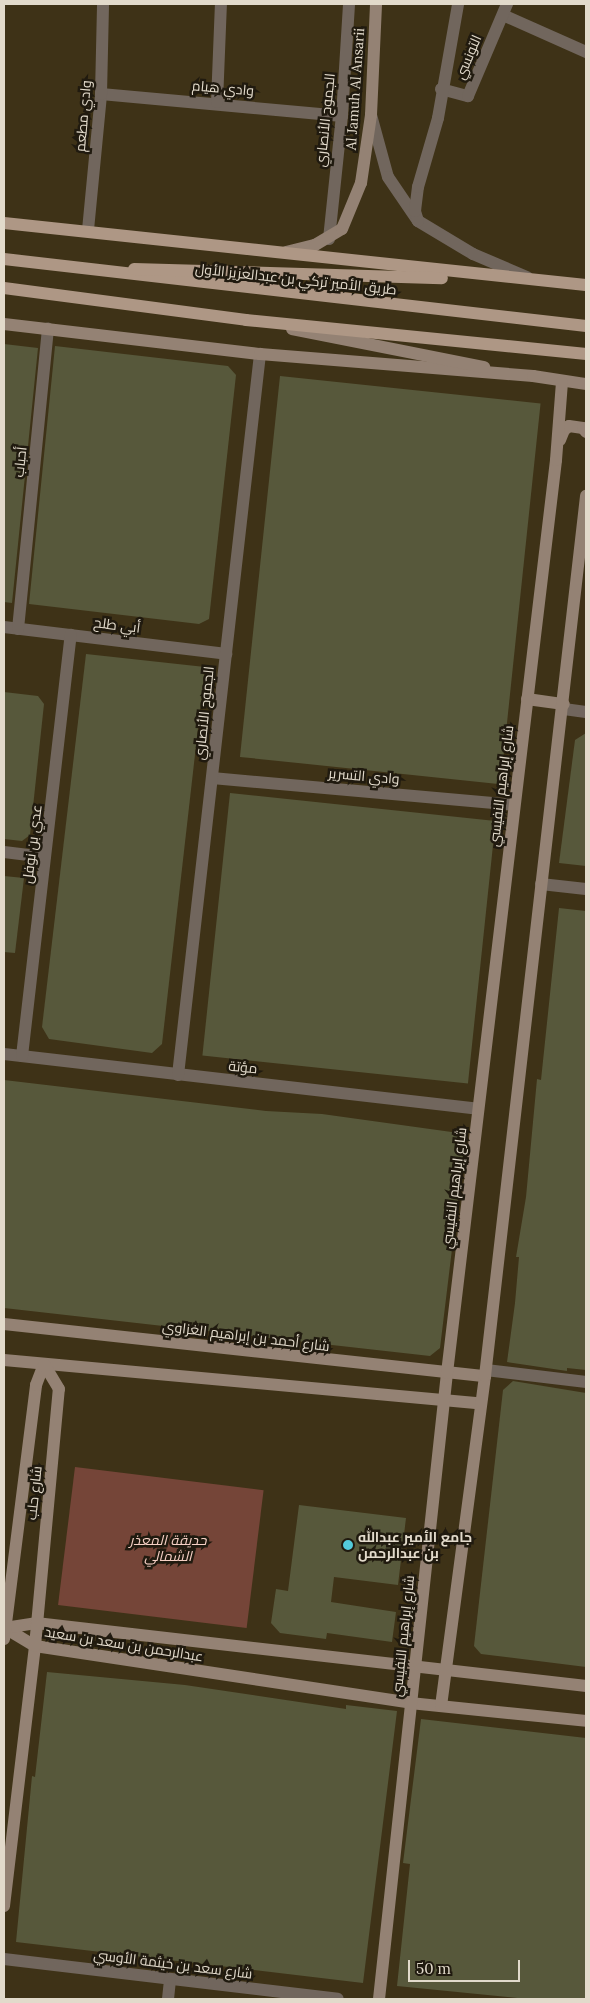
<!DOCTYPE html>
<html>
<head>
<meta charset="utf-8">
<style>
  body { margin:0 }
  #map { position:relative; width:590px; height:2003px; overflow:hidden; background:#3e3217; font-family:Lora,Cairo,serif }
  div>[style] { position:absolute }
  .green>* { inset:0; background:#754538; transform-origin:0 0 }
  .building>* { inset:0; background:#57583b; transform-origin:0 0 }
  .street>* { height:12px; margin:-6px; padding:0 6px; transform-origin:6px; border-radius:6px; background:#71665d }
  .secondary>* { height:12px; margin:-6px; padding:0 6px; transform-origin:6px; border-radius:6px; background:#948274 }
  .primary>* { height:12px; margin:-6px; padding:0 6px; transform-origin:6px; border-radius:6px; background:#ae9785 }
  .dots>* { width:14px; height:14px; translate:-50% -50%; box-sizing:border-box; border:2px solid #201a0f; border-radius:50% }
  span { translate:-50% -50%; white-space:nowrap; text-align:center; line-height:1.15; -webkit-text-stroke:5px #201a0f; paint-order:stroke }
  .street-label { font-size:14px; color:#e2dacb }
  .poi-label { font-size:14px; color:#e2dacb; font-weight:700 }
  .left { translate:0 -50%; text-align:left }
  .park-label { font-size:14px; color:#f7d1c6; font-style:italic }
  .frame { position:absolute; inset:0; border:5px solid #e2dacb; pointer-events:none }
  .scale { position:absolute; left:408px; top:1960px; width:112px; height:22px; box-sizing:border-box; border:2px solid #e2dacb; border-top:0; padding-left:6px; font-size:15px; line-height:18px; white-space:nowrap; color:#e2dacb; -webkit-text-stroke:4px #201a0f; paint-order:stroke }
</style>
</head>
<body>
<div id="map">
  <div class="green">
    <div style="left:75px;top:1467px;width:190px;height:139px;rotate:7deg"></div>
  </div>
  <div class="building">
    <div style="clip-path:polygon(4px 344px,38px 348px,12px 603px,4px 602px)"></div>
    <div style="clip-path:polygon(55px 346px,228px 366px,236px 375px,209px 619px,199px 624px,29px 604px)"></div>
    <div style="left:280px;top:376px;width:262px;height:383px;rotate:6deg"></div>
    <div style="clip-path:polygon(86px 654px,205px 667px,162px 1044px,152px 1053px,49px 1039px,42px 1027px)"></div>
    <div style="clip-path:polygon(4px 692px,38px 696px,44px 704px,30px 835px,22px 841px,4px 839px)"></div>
    <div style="clip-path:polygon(586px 733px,586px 866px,559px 863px,575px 740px)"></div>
    <div style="left:230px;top:793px;width:267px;height:264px;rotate:6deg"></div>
    <div style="clip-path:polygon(4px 876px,24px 878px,15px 953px,4px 952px)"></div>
    <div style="clip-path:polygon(559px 908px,586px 911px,586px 1370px,567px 1368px,567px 1371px,507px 1362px,515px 1303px,519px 1257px,516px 1257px,526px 1197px,537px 1079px,541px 1080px)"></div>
    <div style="clip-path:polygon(4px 1080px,266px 1111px,322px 1114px,466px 1134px,440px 1348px,430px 1356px,4px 1308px)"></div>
    <div style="clip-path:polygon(513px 1381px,586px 1393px,586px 1667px,481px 1654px,474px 1646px,503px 1390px)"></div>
    <div style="clip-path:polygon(299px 1505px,406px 1518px,398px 1585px,334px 1577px,331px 1602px,396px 1612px,392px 1642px,327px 1633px,326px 1639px,280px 1633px,271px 1623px,276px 1589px,288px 1591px)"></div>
    <div style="clip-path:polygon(47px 1672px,185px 1685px,346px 1709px,346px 1705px,397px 1711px,363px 1983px,16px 1942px,32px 1776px,35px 1777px)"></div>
    <div style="clip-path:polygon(421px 1719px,586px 1738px,586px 1999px,527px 1999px,397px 1986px,410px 1864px,403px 1863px)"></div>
  </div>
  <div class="street">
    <div style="left:503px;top:15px;width:91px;rotate:24deg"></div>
    <div style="left:441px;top:89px;width:28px;rotate:15deg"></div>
    <div style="left:468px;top:96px;width:100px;rotate:-67deg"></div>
    <div style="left:101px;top:94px;width:242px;rotate:5.2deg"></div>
    <div style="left:217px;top:102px;width:98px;rotate:-87.7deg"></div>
    <div style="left:371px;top:115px;width:64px;rotate:74.7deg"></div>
    <div style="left:388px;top:177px;width:53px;rotate:55.7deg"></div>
    <div style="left:418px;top:221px;width:64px;rotate:31deg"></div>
    <div style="left:473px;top:254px;width:59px;rotate:23.1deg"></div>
    <div style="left:418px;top:221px;width:10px;rotate:-107deg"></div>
    <div style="left:415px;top:211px;width:24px;rotate:-83deg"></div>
    <div style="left:418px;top:187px;width:72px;rotate:-73.8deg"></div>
    <div style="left:438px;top:118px;width:116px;rotate:-80deg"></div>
    <div style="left:88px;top:230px;width:137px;rotate:-84.5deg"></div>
    <div style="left:101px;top:94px;width:90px;rotate:-88.7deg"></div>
    <div style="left:329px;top:239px;width:124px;rotate:-84deg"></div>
    <div style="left:342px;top:116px;width:112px;rotate:-86.4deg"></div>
    <div style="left:4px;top:627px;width:224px;rotate:6.9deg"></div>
    <div style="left:18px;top:629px;width:302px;rotate:-84.3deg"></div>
    <div style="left:564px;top:709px;width:22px;rotate:8deg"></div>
    <div style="left:212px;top:778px;width:302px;rotate:5.1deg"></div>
    <div style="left:4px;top:852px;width:41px;rotate:7deg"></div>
    <div style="left:541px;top:884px;width:45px;rotate:6.3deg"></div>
    <div style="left:4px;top:1054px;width:477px;rotate:6.6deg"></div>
    <div style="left:22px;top:1056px;width:424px;rotate:-83.4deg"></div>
    <div style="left:178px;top:1075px;width:726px;rotate:-83.51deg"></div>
    <div style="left:486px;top:1370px;width:101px;rotate:6.8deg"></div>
    <div style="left:4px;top:1959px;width:336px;rotate:6.8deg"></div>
    <div style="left:168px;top:1999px;width:20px;rotate:-84deg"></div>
  </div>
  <div class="secondary">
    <div style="left:286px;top:252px;width:30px;rotate:-14deg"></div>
    <div style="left:315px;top:245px;width:31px;rotate:-31deg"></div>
    <div style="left:342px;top:229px;width:50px;rotate:-67.6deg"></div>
    <div style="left:361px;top:183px;width:69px;rotate:-81.6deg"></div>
    <div style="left:371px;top:115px;width:111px;rotate:-87.4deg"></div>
    <div style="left:4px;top:324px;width:258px;rotate:6.7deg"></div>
    <div style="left:260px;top:354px;width:274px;rotate:4.6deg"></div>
    <div style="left:533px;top:376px;width:54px;rotate:8.6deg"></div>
    <div style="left:292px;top:329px;width:196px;rotate:11.2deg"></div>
    <div style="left:560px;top:440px;width:11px;rotate:-68deg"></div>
    <div style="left:564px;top:430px;width:6px;rotate:-39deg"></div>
    <div style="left:569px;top:426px;width:14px;rotate:8deg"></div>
    <div style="left:583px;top:428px;width:5px;rotate:53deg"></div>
    <div style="left:527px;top:699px;width:37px;rotate:8deg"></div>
    <div style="left:4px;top:1324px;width:484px;rotate:6.2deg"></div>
    <div style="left:4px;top:1360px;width:479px;rotate:5.2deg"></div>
    <div style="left:5px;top:1628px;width:35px;rotate:31deg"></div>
    <div style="left:35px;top:1646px;width:379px;rotate:8.6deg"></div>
    <div style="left:410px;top:1703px;width:177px;rotate:5.8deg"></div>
    <div style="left:5px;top:1628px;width:31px;rotate:-9deg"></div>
    <div style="left:36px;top:1623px;width:554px;rotate:6.53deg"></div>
    <div style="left:4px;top:1639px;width:256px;rotate:-82.8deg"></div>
    <div style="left:36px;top:1385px;width:22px;rotate:-69deg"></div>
    <div style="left:441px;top:1706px;width:333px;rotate:-82.4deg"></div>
    <div style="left:485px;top:1376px;width:886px;rotate:-83.45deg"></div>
    <div style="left:4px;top:1906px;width:262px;rotate:-83.2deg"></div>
    <div style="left:35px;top:1646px;width:258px;rotate:-84.7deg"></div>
    <div style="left:59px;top:1389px;width:29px;rotate:-121deg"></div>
    <div style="left:379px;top:1999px;width:630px;rotate:-83.8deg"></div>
    <div style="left:447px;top:1373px;width:919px;rotate:-83.19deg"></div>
    <div style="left:556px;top:460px;width:78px;rotate:-85.6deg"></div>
  </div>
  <div class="primary">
    <div style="left:4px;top:223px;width:585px;rotate:6.08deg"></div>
    <div style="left:4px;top:259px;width:586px;rotate:6.57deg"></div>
    <div style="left:134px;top:269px;width:308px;rotate:1.7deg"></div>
    <div style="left:4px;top:288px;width:244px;rotate:7.5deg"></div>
    <div style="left:246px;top:320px;width:342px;rotate:5.7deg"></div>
  </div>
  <div class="dots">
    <div style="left:348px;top:1545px;background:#53cbdb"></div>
  </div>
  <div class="street-label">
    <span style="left:468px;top:57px;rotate:-67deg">التونسي</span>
    <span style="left:223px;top:88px;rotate:5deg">وادي هيام</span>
    <span style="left:355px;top:89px;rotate:-86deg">Al Jamuh Al Ansarii</span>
    <span style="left:83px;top:116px;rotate:-85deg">وادي مطعم</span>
    <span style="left:325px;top:120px;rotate:-84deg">الجموح الأنصاري</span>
    <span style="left:296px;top:279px;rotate:6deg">طريق الأمير تركي بن عبدالعزيز الأول</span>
    <span style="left:20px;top:462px;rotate:-84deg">أحباب</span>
    <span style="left:117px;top:625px;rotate:7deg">أبي طلح</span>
    <span style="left:204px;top:713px;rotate:-84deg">الجموح الأنصاري</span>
    <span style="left:364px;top:776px;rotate:5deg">وادي التسرير</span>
    <span style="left:501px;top:786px;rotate:-83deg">شارع إبراهيم النفيسي</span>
    <span style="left:32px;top:844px;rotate:-83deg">عدي بن نوفل</span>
    <span style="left:243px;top:1067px;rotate:6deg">مؤتة</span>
    <span style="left:454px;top:1188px;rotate:-83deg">شارع إبراهيم النفيسي</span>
    <span style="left:246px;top:1336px;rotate:7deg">شارع أحمد بن إبراهيم الغزاوي</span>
    <span style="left:34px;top:1493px;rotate:-84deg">شارع حلب</span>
    <span style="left:403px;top:1636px;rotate:-84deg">شارع إبراهيم النفيسي</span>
    <span style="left:124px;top:1644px;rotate:9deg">عبدالرحمن بن سعد بن سعيد</span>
    <span style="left:173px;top:1964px;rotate:7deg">شارع سعد بن خيثمة الأوسي</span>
  </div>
  <div class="poi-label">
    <span class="left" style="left:358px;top:1545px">جامع الأمير عبدالله<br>بن عبدالرحمن</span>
  </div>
  <div class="park-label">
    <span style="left:168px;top:1548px">حديقة المعذر<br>الشمالي</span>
  </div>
  <div class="frame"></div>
  <div class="scale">50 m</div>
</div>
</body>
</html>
